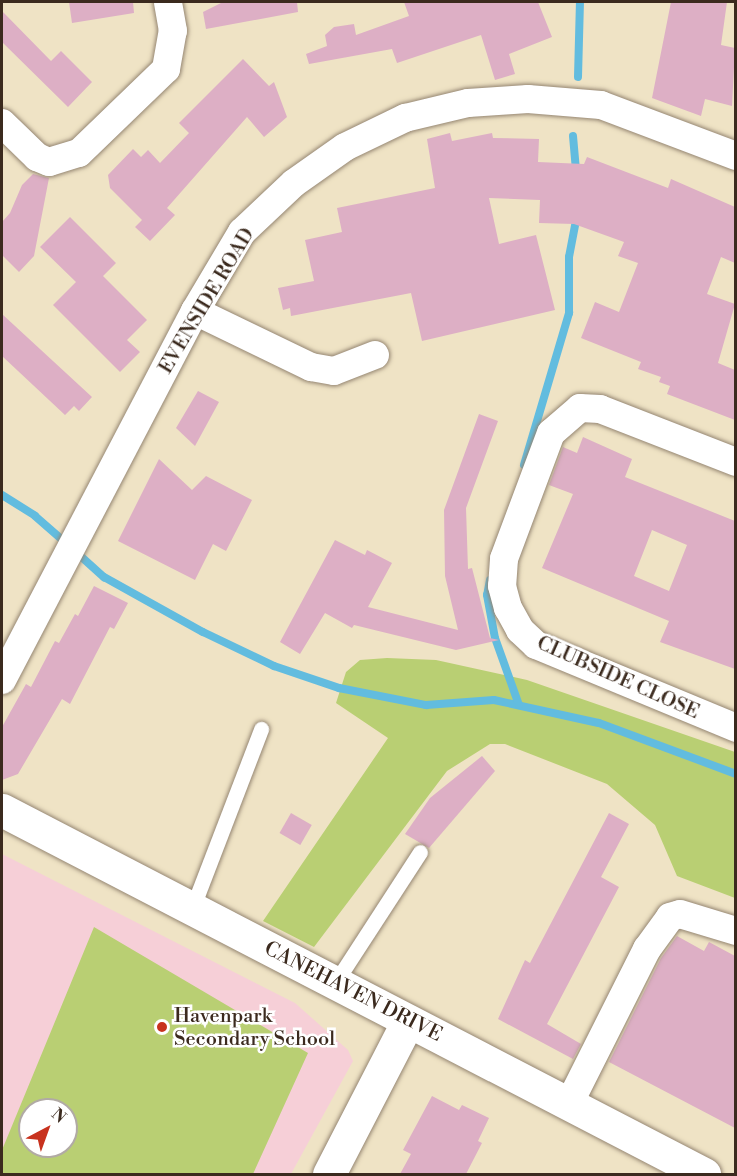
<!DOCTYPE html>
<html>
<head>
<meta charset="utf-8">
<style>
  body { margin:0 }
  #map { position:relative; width:737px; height:1176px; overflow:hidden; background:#efe3c5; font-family:"Libre Bodoni",serif }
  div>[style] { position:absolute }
  .built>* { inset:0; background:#f6cfd7 }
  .green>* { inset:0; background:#b9cf73 }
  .stream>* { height:8px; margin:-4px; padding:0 4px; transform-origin:4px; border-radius:4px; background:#62bcdf }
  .building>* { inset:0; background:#ddafc5; transform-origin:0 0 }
  .roads { filter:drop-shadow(0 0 2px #958672) drop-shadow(0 0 2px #958672) }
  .service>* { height:15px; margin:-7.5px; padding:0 7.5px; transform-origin:7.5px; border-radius:7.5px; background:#fff }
  .minor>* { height:28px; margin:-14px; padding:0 14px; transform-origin:14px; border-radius:14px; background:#fff }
  .tertiary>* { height:33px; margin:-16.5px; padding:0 16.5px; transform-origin:16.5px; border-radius:16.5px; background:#fff }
  .dots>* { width:16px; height:16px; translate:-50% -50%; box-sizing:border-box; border:3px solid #fff; border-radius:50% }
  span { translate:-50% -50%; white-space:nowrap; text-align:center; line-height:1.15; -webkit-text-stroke:5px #fff; paint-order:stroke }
  .street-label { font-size:20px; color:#3b2a1e }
  .poi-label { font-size:20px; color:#3b2a1e }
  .left { translate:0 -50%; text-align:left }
  .frame { position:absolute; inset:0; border:3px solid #3b2a1e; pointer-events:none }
  .north { position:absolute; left:18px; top:1098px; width:60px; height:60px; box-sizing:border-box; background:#fff; border:2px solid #b1aaa5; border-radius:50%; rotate:41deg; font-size:16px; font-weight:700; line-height:24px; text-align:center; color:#3b2a1e }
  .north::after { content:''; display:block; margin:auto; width:21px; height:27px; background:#c8321e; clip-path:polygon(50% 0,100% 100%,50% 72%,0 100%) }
</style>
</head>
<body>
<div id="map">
  <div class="built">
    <div style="clip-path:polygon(evenodd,2px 854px,295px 1003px,348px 1050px,353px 1061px,291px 1174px,2px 1174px,2px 854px,30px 1110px,66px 1110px,66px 1146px,30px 1146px,30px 1110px)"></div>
  </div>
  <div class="green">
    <div style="clip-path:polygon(387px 658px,436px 660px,527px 680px,735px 752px,735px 898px,677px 876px,655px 825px,607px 784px,505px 744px,490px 744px,447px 771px,314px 947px,263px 921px,388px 738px,336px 703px,346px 672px,360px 660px)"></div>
    <div style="clip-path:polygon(evenodd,94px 927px,308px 1053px,253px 1174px,2px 1174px,2px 1150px,94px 927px,30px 1110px,66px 1110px,66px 1146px,30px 1146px,30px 1110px)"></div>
  </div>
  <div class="stream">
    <div style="left:578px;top:77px;width:75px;rotate:-88.5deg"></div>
    <div style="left:573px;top:136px;width:37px;rotate:85deg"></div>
    <div style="left:524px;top:465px;width:159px;rotate:-73.5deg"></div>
    <div style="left:569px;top:313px;width:56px;rotate:-90deg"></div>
    <div style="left:569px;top:257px;width:43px;rotate:-79.2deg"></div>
    <div style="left:2px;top:495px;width:39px;rotate:32deg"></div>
    <div style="left:35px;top:516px;width:43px;rotate:41.2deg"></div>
    <div style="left:76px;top:552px;width:38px;rotate:42deg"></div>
    <div style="left:104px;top:577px;width:113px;rotate:29.1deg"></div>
    <div style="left:203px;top:632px;width:79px;rotate:25.6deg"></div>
    <div style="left:274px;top:666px;width:69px;rotate:18.7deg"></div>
    <div style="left:339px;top:688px;width:89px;rotate:11.1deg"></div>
    <div style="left:426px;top:705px;width:68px;rotate:-4.2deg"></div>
    <div style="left:494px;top:700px;width:107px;rotate:12.4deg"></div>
    <div style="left:599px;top:723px;width:146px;rotate:20.4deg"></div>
    <div style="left:490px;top:580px;width:15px;rotate:101deg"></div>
    <div style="left:487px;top:595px;width:44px;rotate:79.5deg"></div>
    <div style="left:495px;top:638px;width:71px;rotate:70.3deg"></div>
  </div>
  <div class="building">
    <div style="clip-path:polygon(69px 2px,133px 2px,134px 13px,72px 23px)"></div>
    <div style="clip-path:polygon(223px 2px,297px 2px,298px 12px,206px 29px,203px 12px)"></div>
    <div style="clip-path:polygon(404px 2px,538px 2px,552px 37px,509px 54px,515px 74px,495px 80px,481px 35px,397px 63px,392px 49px,309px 64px,306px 54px,327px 46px,325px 35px,334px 27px,354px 24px,356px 35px,409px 16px)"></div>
    <div style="clip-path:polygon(671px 2px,727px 2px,721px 45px,735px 48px,732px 106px,705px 99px,701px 116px,652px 98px)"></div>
    <div style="clip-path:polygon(2px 11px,51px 61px,61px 51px,92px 82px,68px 107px,2px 42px)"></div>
    <div style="clip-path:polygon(243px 59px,269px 86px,274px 82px,287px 117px,264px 137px,247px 117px,167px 208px,175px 215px,150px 241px,135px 227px,142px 220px,110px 188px,108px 175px,133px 149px,141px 157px,148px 150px,160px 163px,189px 133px,179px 123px)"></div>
    <div style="clip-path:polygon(450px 133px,452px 141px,492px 133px,493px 138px,539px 139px,538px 162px,584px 164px,587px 157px,668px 188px,671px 179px,735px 207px,735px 263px,721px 257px,707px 294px,735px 304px,718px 363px,735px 370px,735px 420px,667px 394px,670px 386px,659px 382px,661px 377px,638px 369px,641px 362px,581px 338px,595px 302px,619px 312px,638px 263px,618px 256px,624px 242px,574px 224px,539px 223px,540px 200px,489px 198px,499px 244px,536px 235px,555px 310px,422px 341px,411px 293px,291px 316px,290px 308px,283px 310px,278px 288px,314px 281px,305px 240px,342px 232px,337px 208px,435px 188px,427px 139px)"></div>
    <div style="clip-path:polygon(33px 174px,49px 178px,34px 256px,19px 272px,2px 255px,2px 222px,10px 213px,22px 185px)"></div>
    <div style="clip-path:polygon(70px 217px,116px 263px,103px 276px,147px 320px,127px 340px,140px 352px,120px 372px,53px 305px,76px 282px,40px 247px)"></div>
    <div style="clip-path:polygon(2px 314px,92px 397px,79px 411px,74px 406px,65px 415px,2px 356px)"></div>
    <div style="clip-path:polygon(198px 391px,219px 402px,195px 446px,176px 428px)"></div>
    <div style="clip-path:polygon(479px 414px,498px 421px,466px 508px,468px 569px,472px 568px,490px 638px,499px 640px,456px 650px,354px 625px,352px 628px,325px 613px,300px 654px,280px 642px,335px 540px,365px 555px,367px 550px,392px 563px,368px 607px,458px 630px,445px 576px,444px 510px)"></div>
    <div style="clip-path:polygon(evenodd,583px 437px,632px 459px,625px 477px,735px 521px,735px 669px,660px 642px,669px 621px,542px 568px,573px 494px,549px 485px,563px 447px,577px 453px,583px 437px,652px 530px,687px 545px,669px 591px,634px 576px,652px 530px)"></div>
    <div style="clip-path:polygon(159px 459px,192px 490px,206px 476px,252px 500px,226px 551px,213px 544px,195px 580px,118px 541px)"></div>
    <div style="clip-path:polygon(94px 586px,128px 603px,114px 629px,110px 627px,70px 704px,62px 699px,18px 774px,2px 780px,2px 727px,26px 684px,31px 687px,55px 641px,59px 643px,75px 614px,78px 616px)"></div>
    <div style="clip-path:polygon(482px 756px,495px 771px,429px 848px,405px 834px,430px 798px)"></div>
    <div style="left:291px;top:813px;width:24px;height:23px;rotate:30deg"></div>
    <div style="clip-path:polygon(609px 813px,629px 824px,601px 877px,619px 887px,547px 1024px,581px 1044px,573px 1059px,498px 1019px,525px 960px,530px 963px)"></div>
    <div style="clip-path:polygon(677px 936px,704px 951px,709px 942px,735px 956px,735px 1128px,609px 1062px,661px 958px)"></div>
    <div style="clip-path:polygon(432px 1096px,459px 1110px,462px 1105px,489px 1118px,478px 1141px,482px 1143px,466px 1174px,400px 1174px,411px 1154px,403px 1150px)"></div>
  </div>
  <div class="roads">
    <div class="service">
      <div style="left:192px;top:909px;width:193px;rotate:-69deg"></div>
      <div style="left:335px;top:983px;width:156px;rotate:-57deg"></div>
    </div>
    <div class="minor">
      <div style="left:2px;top:123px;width:49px;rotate:44.2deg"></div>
      <div style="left:37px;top:157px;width:13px;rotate:23deg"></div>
      <div style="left:49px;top:162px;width:31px;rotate:-17deg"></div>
      <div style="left:79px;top:153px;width:121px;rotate:-44deg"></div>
      <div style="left:166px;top:69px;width:39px;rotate:-80deg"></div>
      <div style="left:173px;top:31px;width:29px;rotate:-100deg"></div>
      <div style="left:195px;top:311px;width:129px;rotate:25.8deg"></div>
      <div style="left:311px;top:367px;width:23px;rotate:10deg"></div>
      <div style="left:334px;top:371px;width:44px;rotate:-21.3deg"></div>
      <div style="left:736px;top:462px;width:146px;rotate:-158.7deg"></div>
      <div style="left:600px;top:409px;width:20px;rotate:-177deg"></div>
      <div style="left:580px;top:408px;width:38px;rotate:139deg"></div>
      <div style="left:551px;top:433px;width:134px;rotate:110.5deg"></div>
      <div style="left:504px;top:559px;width:27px;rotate:94deg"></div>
      <div style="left:502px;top:586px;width:23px;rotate:75deg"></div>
      <div style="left:508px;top:608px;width:25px;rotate:61deg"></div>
      <div style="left:520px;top:630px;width:22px;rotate:43deg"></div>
      <div style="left:536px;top:645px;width:217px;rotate:22.5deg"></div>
      <div style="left:2px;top:680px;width:416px;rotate:-62.4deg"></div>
      <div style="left:195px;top:311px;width:92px;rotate:-59.3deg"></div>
      <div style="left:242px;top:232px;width:71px;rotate:-43.3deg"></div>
      <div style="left:294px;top:183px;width:62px;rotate:-35.2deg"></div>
      <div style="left:345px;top:147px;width:67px;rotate:-25.8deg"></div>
      <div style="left:405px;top:118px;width:65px;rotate:-13.4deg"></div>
      <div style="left:468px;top:103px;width:60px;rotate:-3.8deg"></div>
      <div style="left:528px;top:99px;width:73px;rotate:4.7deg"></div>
      <div style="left:601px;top:105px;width:144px;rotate:20.7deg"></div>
      <div style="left:569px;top:1104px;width:174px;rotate:-63.3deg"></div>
      <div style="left:647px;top:949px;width:39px;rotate:-54deg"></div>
      <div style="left:670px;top:917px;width:10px;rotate:-17deg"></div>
      <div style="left:680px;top:914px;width:59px;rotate:16.9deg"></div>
    </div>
    <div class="tertiary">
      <div style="left:2px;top:810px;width:791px;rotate:27.41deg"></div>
      <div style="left:329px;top:1174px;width:172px;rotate:-62.7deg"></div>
    </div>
  </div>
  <div class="dots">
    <div style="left:162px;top:1027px;background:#c8321e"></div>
  </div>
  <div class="street-label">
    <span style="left:207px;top:301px;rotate:-59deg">EVENSIDE ROAD</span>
    <span style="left:618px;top:678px;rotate:24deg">CLUBSIDE CLOSE</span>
    <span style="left:353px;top:992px;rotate:27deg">CANEHAVEN DRIVE</span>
  </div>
  <div class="poi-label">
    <span class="left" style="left:174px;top:1028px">Havenpark<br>Secondary School</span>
  </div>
  <div class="frame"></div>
  <div class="north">N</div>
</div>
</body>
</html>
